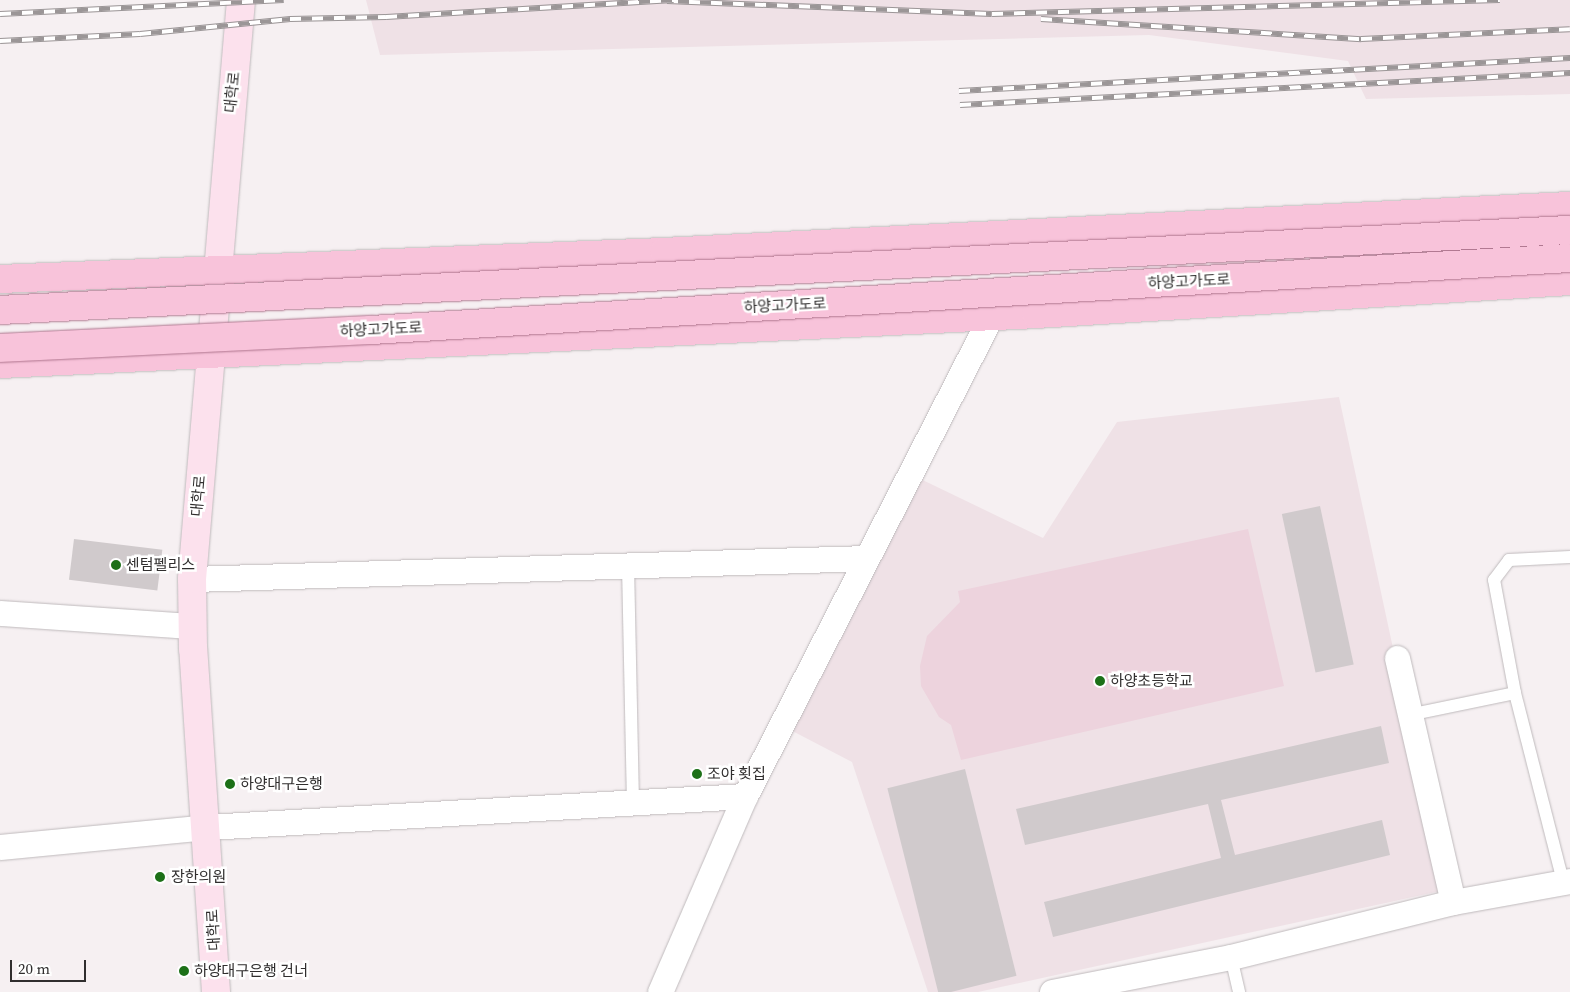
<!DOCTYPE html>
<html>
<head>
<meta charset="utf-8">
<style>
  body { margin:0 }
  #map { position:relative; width:1570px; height:992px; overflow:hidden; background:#f6f0f2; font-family:"Source Serif 4","Noto Sans KR",serif }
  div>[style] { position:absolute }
  .built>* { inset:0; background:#efe1e6 }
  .green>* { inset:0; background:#edd3dd }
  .building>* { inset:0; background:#d0cacc; transform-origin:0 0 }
  .roads { filter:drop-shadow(0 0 1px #bfbabc) drop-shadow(0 0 1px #bfbabc) }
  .service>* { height:12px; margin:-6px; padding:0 6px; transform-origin:6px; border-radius:6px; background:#fff }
  .minor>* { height:25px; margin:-12.5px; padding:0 12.5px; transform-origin:12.5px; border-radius:12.5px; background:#fff }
  .secondary>* { height:28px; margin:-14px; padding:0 14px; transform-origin:14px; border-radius:14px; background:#fce1ed }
  .primary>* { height:28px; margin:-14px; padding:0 14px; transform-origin:14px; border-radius:14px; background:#f8c3da }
  .rail>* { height:5.5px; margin-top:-2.75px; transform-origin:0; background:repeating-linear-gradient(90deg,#fff 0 11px,#9b9697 0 22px); box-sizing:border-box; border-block:1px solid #9b9697 }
  .bridges { filter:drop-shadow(0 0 1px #af758e) drop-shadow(0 0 1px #af758e) }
  .primary-bridge>* { height:28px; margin:-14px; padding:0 14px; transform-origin:14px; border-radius:14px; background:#f8c3da }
  .dots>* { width:14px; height:14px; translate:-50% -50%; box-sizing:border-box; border:2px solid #fff; border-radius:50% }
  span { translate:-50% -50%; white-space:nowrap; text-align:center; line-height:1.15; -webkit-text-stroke:5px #fff; paint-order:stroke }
  .street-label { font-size:15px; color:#302e2e }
  .poi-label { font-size:15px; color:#302e2e }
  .left { translate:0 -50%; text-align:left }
  .scale { position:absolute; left:10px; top:960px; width:76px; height:22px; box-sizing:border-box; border:2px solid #302e2e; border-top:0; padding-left:6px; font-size:15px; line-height:18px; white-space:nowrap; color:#302e2e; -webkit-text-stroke:4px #fff; paint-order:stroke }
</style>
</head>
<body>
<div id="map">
  <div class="built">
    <div style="clip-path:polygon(366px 0,1570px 0,1570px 94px,1366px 99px,1348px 61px,1149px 35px,380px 55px)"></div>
    <div style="clip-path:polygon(1339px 397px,1445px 890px,978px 992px,928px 992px,852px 762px,777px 723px,906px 472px,1043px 538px,1117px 422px)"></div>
  </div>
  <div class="green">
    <div style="clip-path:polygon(1248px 529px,1284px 686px,961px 760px,951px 725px,939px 717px,921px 686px,920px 666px,927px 636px,960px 602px,958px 591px)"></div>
  </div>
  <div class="building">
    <div style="left:1320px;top:506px;width:162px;height:39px;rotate:78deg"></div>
    <div style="left:74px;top:539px;width:89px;height:41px;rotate:7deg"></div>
    <div style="clip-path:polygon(1381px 726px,1389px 763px,1221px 800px,1235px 855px,1382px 820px,1390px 855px,1053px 937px,1044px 902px,1221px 858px,1208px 804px,1025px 845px,1016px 809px)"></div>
    <div style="left:965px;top:769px;width:213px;height:80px;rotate:76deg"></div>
  </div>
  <div class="roads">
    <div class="service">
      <div style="left:628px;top:565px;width:237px;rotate:88.8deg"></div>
      <div style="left:1515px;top:693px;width:115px;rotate:-100.5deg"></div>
      <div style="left:1494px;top:580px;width:25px;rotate:-53deg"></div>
      <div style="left:1509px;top:560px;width:61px;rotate:-2.8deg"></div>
      <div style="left:1409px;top:715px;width:108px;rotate:-11.7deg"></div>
      <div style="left:1515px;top:693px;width:195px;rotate:75.7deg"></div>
      <div style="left:1231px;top:957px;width:36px;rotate:77deg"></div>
    </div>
    <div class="minor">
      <div style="left:192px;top:579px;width:674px;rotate:-1.78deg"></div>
      <div style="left:0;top:613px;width:193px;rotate:3.9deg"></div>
      <div style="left:1397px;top:658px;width:250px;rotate:77.1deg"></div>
      <div style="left:0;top:847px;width:208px;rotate:-5.5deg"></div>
      <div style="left:207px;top:827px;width:539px;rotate:-3.3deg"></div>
      <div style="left:660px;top:992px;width:214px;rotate:-66.6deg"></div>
      <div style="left:745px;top:796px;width:539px;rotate:-62.86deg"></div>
      <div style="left:1052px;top:992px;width:182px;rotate:-11.1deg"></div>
      <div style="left:1231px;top:957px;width:229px;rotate:-13.9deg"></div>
      <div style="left:1453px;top:902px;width:119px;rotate:-10.2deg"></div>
    </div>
    <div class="secondary">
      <div style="left:216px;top:992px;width:344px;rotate:-93.8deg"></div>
      <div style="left:193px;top:649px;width:70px;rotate:-90.8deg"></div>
      <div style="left:192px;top:579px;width:581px;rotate:-85.16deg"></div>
    </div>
    <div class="primary">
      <div style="left:0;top:279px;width:665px;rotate:-2.33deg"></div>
      <div style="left:664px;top:252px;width:907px;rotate:-2.91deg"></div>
      <div style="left:0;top:364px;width:1037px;rotate:-2.76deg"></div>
      <div style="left:1036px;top:314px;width:535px;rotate:-3.54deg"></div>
    </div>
  </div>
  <div class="rail">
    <div style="left:667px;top:1px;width:325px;rotate:2.3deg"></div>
    <div style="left:992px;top:14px;width:508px;rotate:-1.58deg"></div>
    <div style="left:0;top:14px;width:284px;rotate:-2.8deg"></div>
    <div style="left:1041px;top:19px;width:321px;rotate:3.6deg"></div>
    <div style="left:1361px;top:39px;width:209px;rotate:-2.7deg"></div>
    <div style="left:0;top:41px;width:140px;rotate:-2.9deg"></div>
    <div style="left:140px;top:34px;width:151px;rotate:-5.7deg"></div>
    <div style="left:290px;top:19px;width:96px;rotate:-1.2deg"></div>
    <div style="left:386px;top:17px;width:288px;rotate:-3.4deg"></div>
    <div style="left:959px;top:91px;width:612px;rotate:-3.09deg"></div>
    <div style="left:960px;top:105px;width:611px;rotate:-3deg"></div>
  </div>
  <div class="bridges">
    <div class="primary-bridge">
      <div style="left:0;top:310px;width:1572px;rotate:-2.92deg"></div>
      <div style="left:0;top:348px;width:371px;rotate:-2.8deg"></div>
      <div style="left:371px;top:330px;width:1201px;rotate:-3.44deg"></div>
    </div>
  </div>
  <div class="dots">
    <div style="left:116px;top:565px;background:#1d7018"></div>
    <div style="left:1100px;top:681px;background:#1d7018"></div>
    <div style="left:697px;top:774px;background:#1d7018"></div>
    <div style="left:230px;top:784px;background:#1d7018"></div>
    <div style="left:160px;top:877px;background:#1d7018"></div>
    <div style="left:184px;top:971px;background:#1d7018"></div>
  </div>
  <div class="street-label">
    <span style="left:232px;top:92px;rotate:-84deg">대학로</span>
    <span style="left:1189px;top:281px;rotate:-3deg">하양고가도로</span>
    <span style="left:785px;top:305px;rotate:-3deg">하양고가도로</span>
    <span style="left:381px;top:329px;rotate:-3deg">하양고가도로</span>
    <span style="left:198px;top:496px;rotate:-85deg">대학로</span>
    <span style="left:213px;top:930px;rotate:-93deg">대학로</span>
  </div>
  <div class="poi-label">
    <span class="left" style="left:126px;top:565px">센텀펠리스</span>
    <span class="left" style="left:1110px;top:681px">하양초등학교</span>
    <span class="left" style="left:707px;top:774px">조야 횟집</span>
    <span class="left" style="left:240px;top:784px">하양대구은행</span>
    <span class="left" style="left:171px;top:877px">장한의원</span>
    <span class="left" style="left:194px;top:971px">하양대구은행 건너</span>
  </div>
  <div class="scale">20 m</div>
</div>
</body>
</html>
